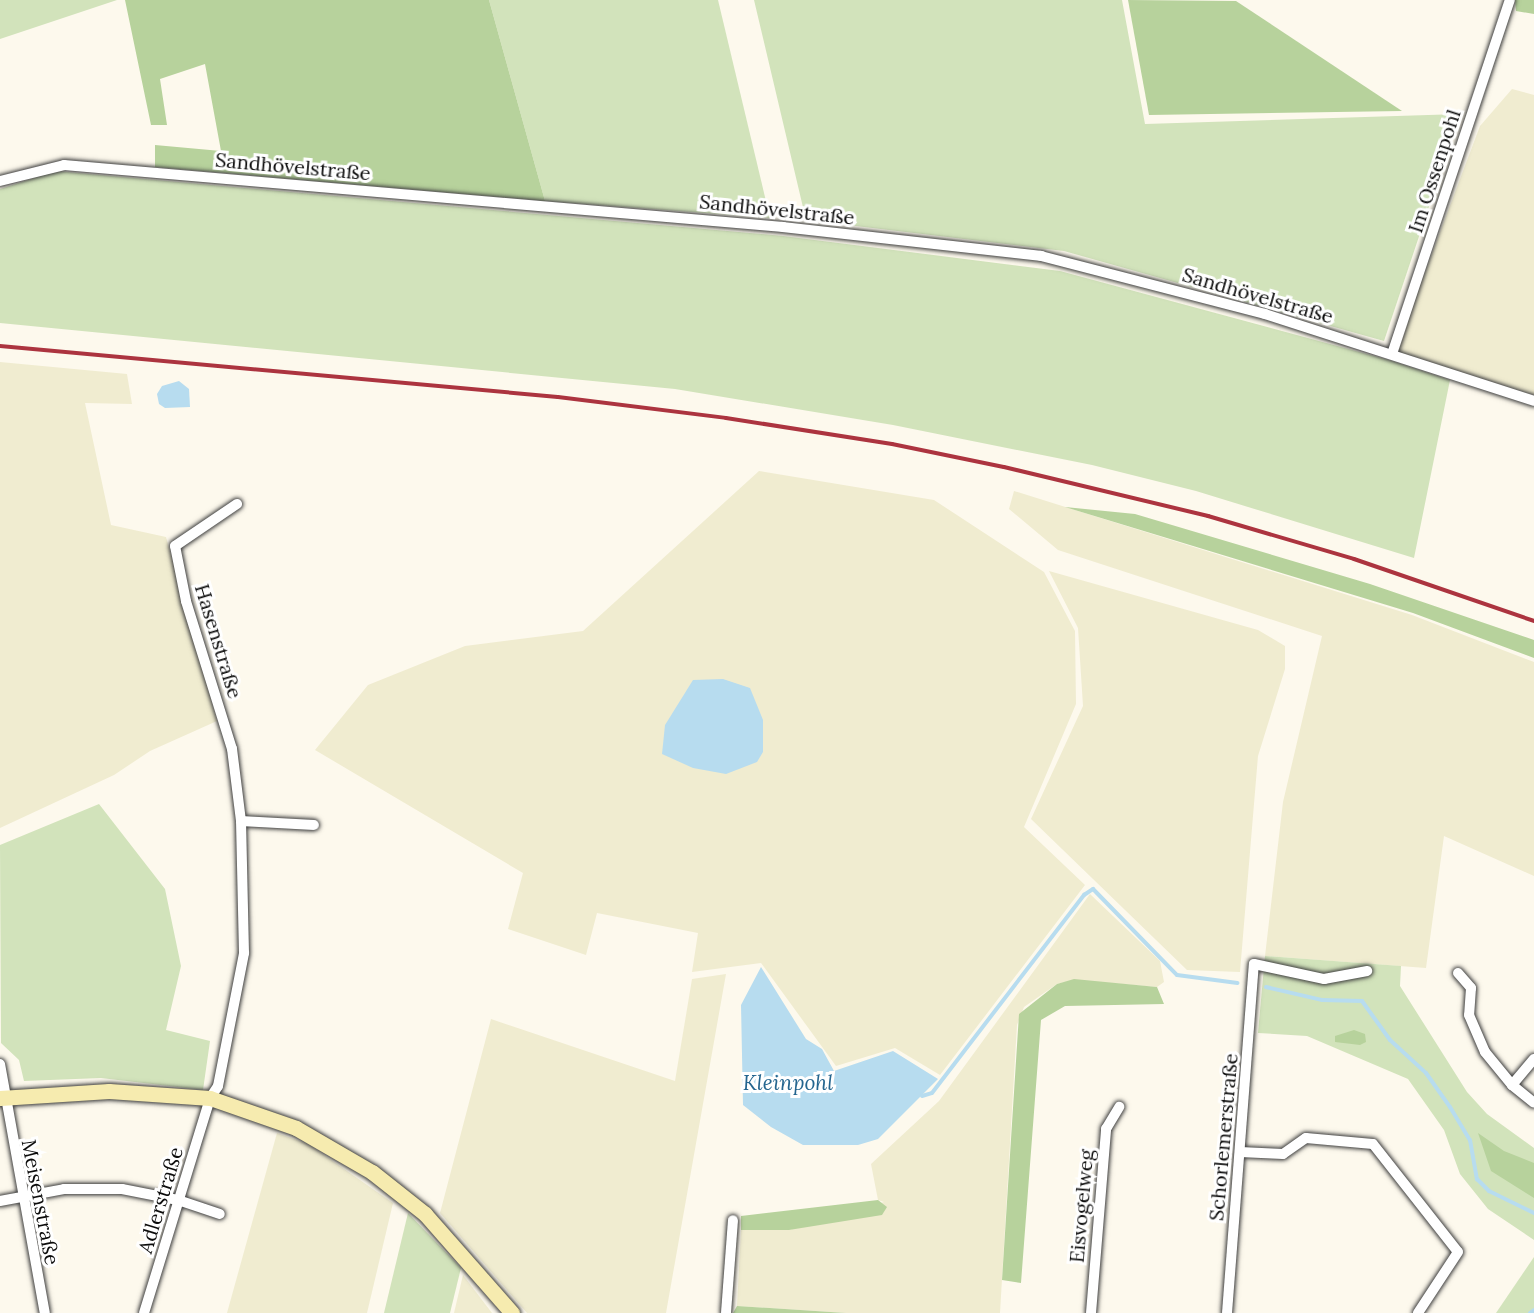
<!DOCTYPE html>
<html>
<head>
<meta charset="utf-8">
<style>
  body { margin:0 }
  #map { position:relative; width:1534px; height:1313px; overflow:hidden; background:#fdf9ed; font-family:Lora,serif }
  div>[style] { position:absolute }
  .farmland>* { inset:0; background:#f0ecd0 }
  .green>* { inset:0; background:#d2e3bb }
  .forest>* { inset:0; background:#b7d29c }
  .water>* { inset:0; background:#b7dcef }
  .stream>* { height:4px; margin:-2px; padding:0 2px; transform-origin:2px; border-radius:2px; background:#b7dcef }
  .roads { filter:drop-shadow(0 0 2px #3f3f3f) drop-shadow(0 0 2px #3f3f3f) }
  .street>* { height:10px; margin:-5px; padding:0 5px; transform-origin:5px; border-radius:5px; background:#fff }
  .secondary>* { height:15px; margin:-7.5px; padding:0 7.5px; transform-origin:7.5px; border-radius:7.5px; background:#f6ebaf }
  .rail>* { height:4px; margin:-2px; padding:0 2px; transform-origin:2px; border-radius:2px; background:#ac343f }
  span { translate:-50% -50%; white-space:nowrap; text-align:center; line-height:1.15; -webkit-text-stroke:6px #fff; paint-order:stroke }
  .street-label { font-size:20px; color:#0c0c0c }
  .water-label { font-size:21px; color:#24658f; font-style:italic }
</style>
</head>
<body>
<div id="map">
  <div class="farmland">
    <div style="clip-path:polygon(1512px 89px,1534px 95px,1534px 395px,1395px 352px,1480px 126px)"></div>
    <div style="clip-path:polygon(0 362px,127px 374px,132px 404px,85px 403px,111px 525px,166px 537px,217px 721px,150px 751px,114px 775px,0 828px)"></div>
    <div style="clip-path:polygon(759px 471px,934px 500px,1044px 572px,1075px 631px,1076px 704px,1024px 827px,1085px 885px,940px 1075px,895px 1048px,836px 1066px,761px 963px,692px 972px,698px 933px,597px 913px,586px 955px,508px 929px,523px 873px,315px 750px,368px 685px,465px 646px,583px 631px)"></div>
    <div style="clip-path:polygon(1014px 491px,1412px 615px,1534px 662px,1534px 876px,1444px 836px,1426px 968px,1265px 956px,1283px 802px,1322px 636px,1058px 550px,1009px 509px)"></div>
    <div style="clip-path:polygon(1049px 571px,1258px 630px,1285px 646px,1285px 669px,1258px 756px,1240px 972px,1187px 970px,1031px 819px,1083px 706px,1078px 628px)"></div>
    <div style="clip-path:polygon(1090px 894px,1160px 961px,1164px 982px,1157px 987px,1074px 980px,1057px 984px,1024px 1007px,1017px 1025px,1000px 1313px,846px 1313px,737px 1306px,741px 1230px,789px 1230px,884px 1202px,878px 1200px,871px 1164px,939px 1101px)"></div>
    <div style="clip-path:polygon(726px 974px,666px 1313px,527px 1313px,440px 1213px,491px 1019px,675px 1081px,692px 979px)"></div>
    <div style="clip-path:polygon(277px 1133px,308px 1144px,393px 1203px,367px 1313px,227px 1313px)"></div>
    <div style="clip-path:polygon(463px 1275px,492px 1313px,454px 1313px)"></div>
  </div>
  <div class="green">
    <div style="clip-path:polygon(0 0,117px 0,0 39px)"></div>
    <div style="clip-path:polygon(489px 0,718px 0,770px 218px,545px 201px)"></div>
    <div style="clip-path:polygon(754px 0,1122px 0,1145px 124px,1460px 114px,1384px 341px,1064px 251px,806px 220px)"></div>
    <div style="clip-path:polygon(56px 171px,783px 236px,1060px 271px,1389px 360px,1450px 380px,1414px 558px,1196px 491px,1092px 465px,893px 425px,675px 389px,0 323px,0 189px)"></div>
    <div style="clip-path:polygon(99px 804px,165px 889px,181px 966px,166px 1030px,210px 1041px,203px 1090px,101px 1078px,24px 1081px,19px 1060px,1px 1043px,0 845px)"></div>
    <div style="clip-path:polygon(1265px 956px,1401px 966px,1400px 986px,1467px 1092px,1487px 1114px,1534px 1148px,1534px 1240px,1488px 1209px,1460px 1174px,1444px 1130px,1408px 1079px,1307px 1036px,1258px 1033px)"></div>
    <div style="clip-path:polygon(408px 1213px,461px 1268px,450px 1313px,384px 1313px)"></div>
    <div style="clip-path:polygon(1534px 1257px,1534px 1313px,1496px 1313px)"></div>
  </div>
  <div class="forest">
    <div style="clip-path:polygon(125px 0,489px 0,545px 201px,155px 167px,155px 145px,221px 151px,205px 64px,160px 79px,167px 125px,151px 125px)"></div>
    <div style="clip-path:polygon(1128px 0,1236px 1px,1402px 111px,1149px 115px)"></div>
    <div style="clip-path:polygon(1515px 0,1534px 0,1534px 14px,1516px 11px)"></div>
    <div style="clip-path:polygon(1065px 507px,1135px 514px,1370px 584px,1534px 640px,1534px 658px,1413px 613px)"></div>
    <div style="clip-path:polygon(1074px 979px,1157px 987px,1164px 1004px,1065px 1006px,1041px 1020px,1021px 1283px,1002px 1280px,1019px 1014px,1057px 984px)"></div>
    <div style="clip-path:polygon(1354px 1030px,1365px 1034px,1366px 1042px,1360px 1045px,1335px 1042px,1335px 1036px)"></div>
    <div style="clip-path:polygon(1478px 1133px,1504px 1151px,1534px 1163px,1534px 1198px,1491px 1171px)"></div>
    <div style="clip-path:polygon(878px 1200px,887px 1207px,882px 1215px,789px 1230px,741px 1230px,741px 1216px)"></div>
    <div style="clip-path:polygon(737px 1306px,846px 1313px,733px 1313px)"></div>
  </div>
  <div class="water">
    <div style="clip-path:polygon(179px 381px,189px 389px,190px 407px,165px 408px,159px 404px,157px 394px,162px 386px)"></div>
    <div style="clip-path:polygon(723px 679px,750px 688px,763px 720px,763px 752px,757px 762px,726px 774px,693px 768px,662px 754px,665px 725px,693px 680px)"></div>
    <div style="clip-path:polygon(761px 967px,806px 1039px,822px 1049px,834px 1071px,893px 1051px,938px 1079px,878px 1139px,858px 1145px,803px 1145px,771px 1127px,743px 1105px,741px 1005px)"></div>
  </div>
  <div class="stream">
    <div style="left:1266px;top:987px;width:57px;rotate:13.1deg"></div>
    <div style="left:1322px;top:1000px;width:40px;rotate:1.4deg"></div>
    <div style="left:1362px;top:1001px;width:48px;rotate:54.3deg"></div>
    <div style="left:1390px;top:1040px;width:49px;rotate:42.5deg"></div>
    <div style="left:1426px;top:1073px;width:42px;rotate:54.8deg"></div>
    <div style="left:1450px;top:1107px;width:39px;rotate:59deg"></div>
    <div style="left:1470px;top:1140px;width:40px;rotate:80deg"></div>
    <div style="left:1477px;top:1179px;width:17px;rotate:45deg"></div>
    <div style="left:1489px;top:1191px;width:50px;rotate:26.1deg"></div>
    <div style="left:922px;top:1096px;width:10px;rotate:-17deg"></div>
    <div style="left:932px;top:1093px;width:250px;rotate:-52.5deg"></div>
    <div style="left:1084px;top:895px;width:11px;rotate:-34deg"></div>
    <div style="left:1093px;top:889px;width:120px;rotate:45.7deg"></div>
    <div style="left:1177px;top:975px;width:61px;rotate:7.6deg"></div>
    <div style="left:1530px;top:1313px;width:5px;rotate:-37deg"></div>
  </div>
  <div class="roads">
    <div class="street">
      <div style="left:0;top:181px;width:66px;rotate:-14deg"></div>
      <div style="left:64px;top:165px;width:722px;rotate:4.93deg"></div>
      <div style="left:783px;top:227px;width:260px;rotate:6.4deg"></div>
      <div style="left:1041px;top:256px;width:231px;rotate:14.5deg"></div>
      <div style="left:1265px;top:314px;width:283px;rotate:17.9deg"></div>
      <div style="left:1392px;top:354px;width:373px;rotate:-71.6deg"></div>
      <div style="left:241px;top:821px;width:73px;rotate:3.1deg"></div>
      <div style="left:1458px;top:973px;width:20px;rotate:49deg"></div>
      <div style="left:1471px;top:988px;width:27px;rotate:94deg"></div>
      <div style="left:1469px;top:1015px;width:40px;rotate:66.6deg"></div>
      <div style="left:1485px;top:1052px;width:43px;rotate:50.7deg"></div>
      <div style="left:1512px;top:1085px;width:28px;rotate:39deg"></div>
      <div style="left:0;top:1064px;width:253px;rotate:79.8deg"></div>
      <div style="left:1512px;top:1085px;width:34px;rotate:-50deg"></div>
      <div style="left:1240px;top:1152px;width:43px;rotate:2.7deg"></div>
      <div style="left:1283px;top:1154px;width:28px;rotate:-35deg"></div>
      <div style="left:1306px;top:1138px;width:67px;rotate:5.1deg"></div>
      <div style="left:1373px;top:1144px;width:137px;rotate:51.8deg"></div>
      <div style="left:1458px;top:1252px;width:73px;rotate:123.3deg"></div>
      <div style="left:0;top:1201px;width:65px;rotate:-10.6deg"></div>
      <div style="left:64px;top:1189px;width:58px"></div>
      <div style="left:122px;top:1189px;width:57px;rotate:11.1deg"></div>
      <div style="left:178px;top:1200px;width:44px;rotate:18.4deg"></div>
      <div style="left:144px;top:1313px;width:225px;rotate:-72.9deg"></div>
      <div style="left:210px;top:1098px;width:14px;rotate:-56deg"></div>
      <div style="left:218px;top:1086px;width:136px;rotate:-78.9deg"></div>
      <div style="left:244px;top:953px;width:132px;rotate:-91.3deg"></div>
      <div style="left:241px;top:821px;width:73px;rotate:-97.1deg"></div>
      <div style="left:232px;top:749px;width:155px;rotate:-107.3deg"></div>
      <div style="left:186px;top:601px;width:56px;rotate:-101.3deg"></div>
      <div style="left:175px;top:546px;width:75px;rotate:-34.1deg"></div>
      <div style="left:726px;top:1313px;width:93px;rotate:-85.7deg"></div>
      <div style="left:1091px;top:1313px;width:185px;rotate:-85.3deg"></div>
      <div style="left:1106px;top:1129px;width:26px;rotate:-59deg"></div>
      <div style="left:1227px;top:1313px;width:350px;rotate:-85.6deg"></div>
      <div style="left:1254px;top:964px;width:72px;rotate:12.1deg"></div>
      <div style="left:1324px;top:979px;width:44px;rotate:-10.5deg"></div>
    </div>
    <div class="secondary">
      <div style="left:0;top:1098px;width:109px;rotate:-3.7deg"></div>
      <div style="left:109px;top:1091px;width:101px;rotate:4deg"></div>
      <div style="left:210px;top:1098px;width:91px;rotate:19.2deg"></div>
      <div style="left:296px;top:1128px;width:88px;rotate:30.1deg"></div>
      <div style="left:372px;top:1172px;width:68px;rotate:38.4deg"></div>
      <div style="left:425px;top:1214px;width:132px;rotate:48.7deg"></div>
    </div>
  </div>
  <div class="rail">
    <div style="left:0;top:346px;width:560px;rotate:5.22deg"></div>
    <div style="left:558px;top:397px;width:169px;rotate:7.1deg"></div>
    <div style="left:726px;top:418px;width:168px;rotate:8.9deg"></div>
    <div style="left:892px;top:444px;width:114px;rotate:11.6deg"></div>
    <div style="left:1004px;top:467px;width:210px;rotate:13.5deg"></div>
    <div style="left:1208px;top:516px;width:152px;rotate:16.4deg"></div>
    <div style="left:1354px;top:559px;width:190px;rotate:19deg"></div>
  </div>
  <div class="street-label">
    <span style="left:293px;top:166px;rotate:5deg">Sandhövelstraße</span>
    <span style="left:1434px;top:171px;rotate:-72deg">Im Ossenpohl</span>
    <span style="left:777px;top:209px;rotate:6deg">Sandhövelstraße</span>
    <span style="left:1258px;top:295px;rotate:16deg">Sandhövelstraße</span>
    <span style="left:219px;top:641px;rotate:73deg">Hasenstraße</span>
    <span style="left:1223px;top:1137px;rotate:-85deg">Schorlemerstraße</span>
    <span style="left:160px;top:1200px;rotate:-73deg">Adlerstraße</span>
    <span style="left:41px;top:1202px;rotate:79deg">Meisenstraße</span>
    <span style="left:1081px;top:1206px;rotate:-85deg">Eisvogelweg</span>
  </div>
  <div class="water-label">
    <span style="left:788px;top:1083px">Kleinpohl</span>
  </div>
</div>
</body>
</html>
